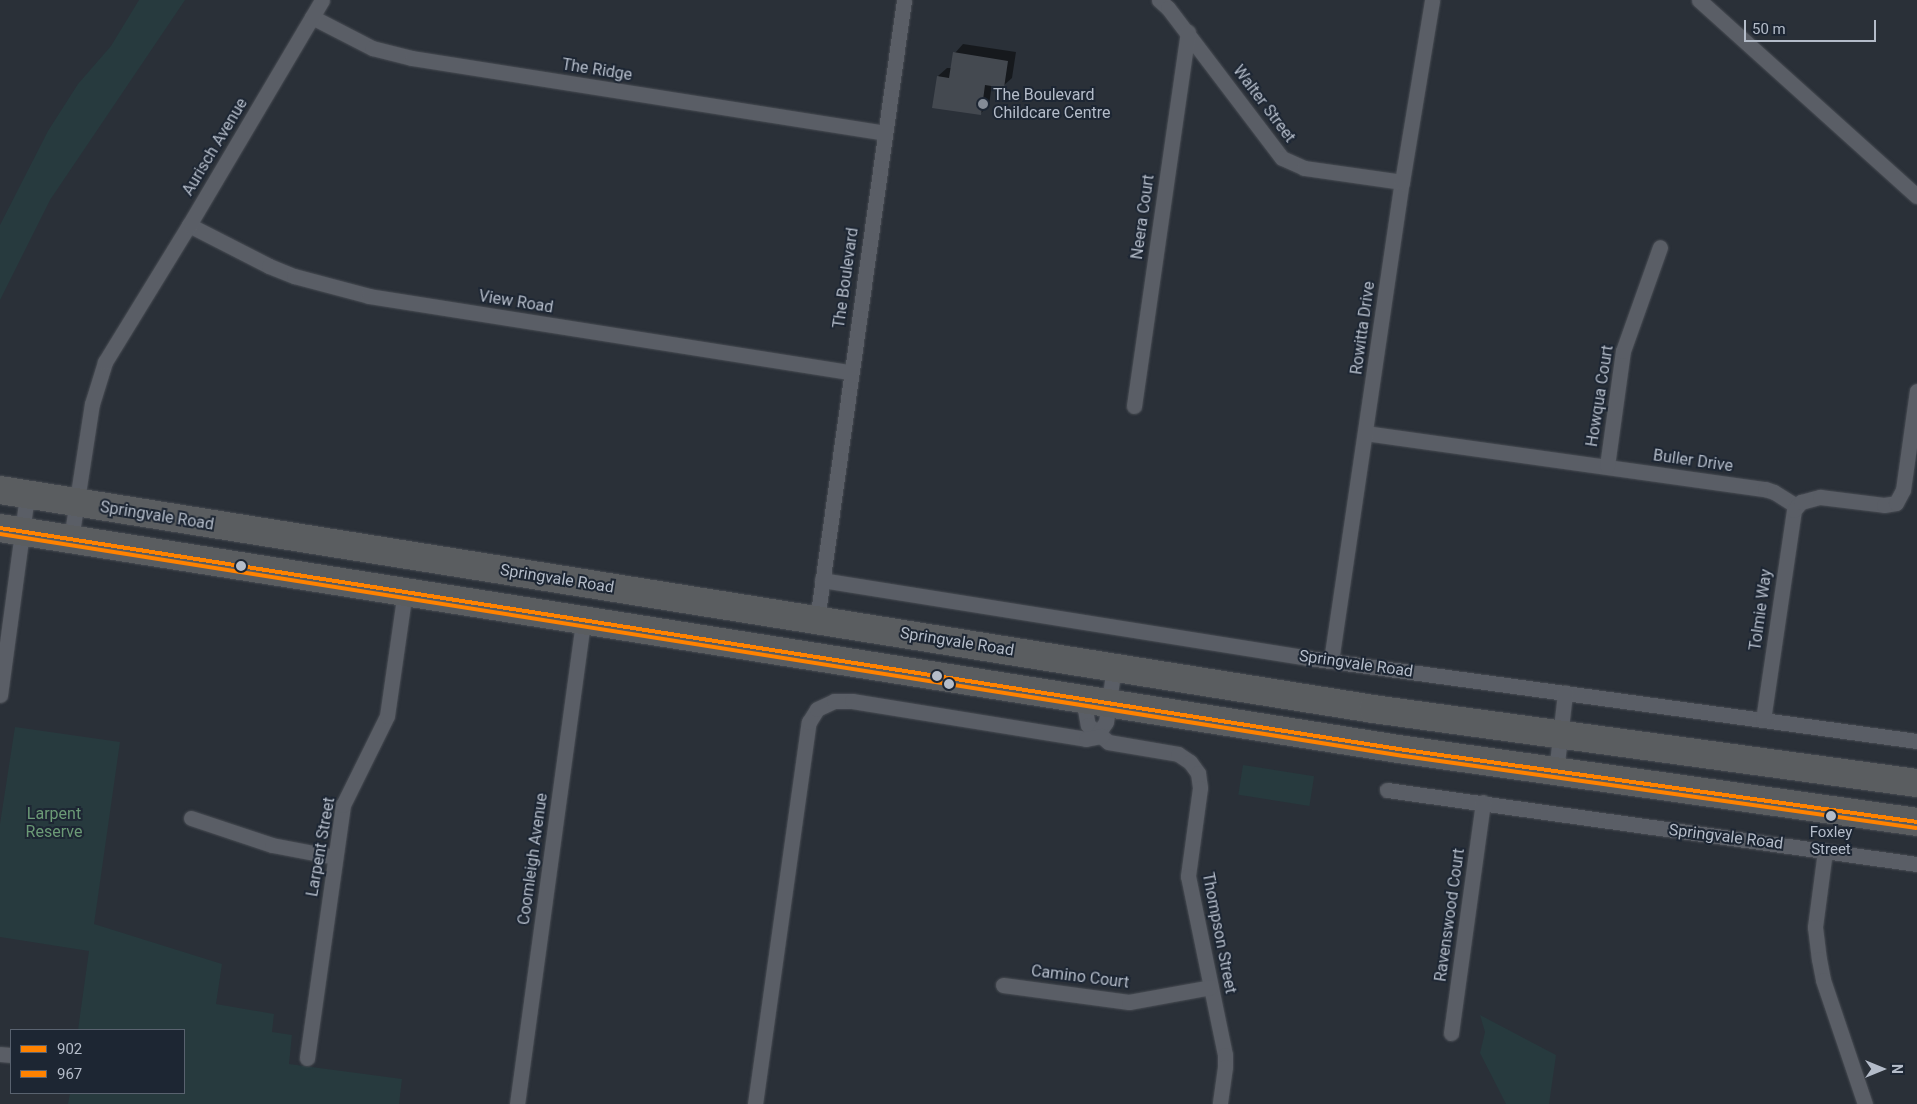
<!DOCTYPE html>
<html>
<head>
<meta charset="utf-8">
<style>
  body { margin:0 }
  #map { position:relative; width:1917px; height:1104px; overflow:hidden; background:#2a3038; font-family:Roboto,sans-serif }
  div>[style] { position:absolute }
  .green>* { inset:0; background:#273a3e; transform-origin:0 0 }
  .shadow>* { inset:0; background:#0007 }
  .building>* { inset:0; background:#444950 }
  .roads { filter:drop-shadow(0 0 1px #484c53) drop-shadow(0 0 1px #484c53) }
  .street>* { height:15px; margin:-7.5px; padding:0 7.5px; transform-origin:7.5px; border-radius:7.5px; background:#5a5e66 }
  .highway>* { height:28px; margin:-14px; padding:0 14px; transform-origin:14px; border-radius:14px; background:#5a5d60 }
  .bus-1>* { height:4px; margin:-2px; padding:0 2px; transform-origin:2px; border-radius:2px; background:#ff8200 }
  .bus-2>* { height:4px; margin:-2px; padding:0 2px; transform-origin:2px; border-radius:2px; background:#ff8200 }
  .dots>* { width:14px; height:14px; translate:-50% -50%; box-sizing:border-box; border:2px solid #1d2633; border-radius:50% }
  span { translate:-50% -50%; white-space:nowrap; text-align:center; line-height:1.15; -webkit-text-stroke:4px #1d2633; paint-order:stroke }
  .bus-label { font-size:15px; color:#b4bcc9 }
  .street-label { font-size:16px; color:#b4bcc9 }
  .poi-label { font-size:16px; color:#b4bcc9 }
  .left { translate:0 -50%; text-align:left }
  .park-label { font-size:16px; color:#6b9a76 }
  .legend { position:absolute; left:10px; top:1029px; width:175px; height:65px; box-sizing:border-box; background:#1d2633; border:1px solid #59626f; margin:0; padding:6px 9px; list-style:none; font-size:15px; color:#b4bcc9 }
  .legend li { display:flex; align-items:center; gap:10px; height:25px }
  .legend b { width:25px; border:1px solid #59626f }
  .north { position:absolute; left:1857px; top:1044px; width:50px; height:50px; -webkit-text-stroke:4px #1d2633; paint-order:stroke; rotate:90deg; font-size:14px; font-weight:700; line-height:20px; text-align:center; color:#b4bcc9 }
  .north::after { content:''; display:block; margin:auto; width:18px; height:22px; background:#b4bcc9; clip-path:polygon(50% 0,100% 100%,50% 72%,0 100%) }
  .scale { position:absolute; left:1744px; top:20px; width:132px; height:22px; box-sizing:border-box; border:2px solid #b4bcc9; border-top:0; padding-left:6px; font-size:15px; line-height:18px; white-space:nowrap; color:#b4bcc9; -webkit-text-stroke:4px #1d2633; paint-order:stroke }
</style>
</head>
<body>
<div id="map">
  <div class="green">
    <div style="clip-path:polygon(139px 0,185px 0,50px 200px,0 300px,0 225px,48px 131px,78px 84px,111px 46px)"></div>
    <div style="clip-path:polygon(15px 727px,120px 742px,94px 924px,222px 964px,216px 1004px,274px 1014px,272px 1032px,292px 1035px,289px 1064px,402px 1079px,399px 1104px,68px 1104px,70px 1093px,184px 1093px,184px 1030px,78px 1030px,89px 951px,0 937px,0 824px)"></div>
    <div style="left:1243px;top:765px;width:72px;height:30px;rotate:9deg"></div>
    <div style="clip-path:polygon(1480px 1015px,1556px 1055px,1549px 1104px,1506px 1104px,1480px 1053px,1485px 1032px)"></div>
  </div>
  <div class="shadow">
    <div style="clip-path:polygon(963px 44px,1016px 52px,1012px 78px,1003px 86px,992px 84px,989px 105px,980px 114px,938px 76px,947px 68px,952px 68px,955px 53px)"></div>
  </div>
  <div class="building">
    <div style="clip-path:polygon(953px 52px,1008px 61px,1004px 88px,985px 85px,981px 115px,932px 108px,937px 76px,949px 78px)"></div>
  </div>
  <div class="roads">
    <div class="street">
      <div style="left:1159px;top:0;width:12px;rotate:42deg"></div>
      <div style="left:1168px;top:8px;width:188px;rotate:52.8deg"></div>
      <div style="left:1282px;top:158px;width:24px;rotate:24deg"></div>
      <div style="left:1304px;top:168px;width:99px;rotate:8.1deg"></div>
      <div style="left:1699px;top:0;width:293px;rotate:42deg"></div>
      <div style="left:312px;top:17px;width:68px;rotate:27.3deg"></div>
      <div style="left:372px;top:48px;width:41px;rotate:14deg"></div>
      <div style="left:412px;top:58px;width:478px;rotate:9deg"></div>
      <div style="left:189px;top:225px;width:90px;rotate:27.1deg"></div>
      <div style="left:269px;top:266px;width:27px;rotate:22deg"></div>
      <div style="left:294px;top:276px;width:78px;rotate:14.9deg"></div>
      <div style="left:369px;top:296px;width:487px;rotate:9deg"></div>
      <div style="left:1134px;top:406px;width:378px;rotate:-81.8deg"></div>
      <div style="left:1365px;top:433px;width:404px;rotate:8deg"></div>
      <div style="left:1765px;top:489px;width:9px;rotate:18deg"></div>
      <div style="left:1774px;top:492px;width:26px;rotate:32deg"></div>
      <div style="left:1607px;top:466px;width:116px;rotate:-82.1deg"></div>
      <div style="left:1623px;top:351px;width:110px;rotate:-70.4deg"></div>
      <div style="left:71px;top:539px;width:137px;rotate:-81.2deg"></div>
      <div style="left:92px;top:404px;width:44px;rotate:-72.8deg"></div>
      <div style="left:105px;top:362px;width:161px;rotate:-58.5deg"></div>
      <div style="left:189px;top:225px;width:261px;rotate:-59.4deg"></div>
      <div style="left:822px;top:580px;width:492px;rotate:9.1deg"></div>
      <div style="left:1308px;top:658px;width:615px;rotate:7.76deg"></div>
      <div style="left:817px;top:620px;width:626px;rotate:-82.01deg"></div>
      <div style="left:1331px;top:661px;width:484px;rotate:-81.6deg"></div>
      <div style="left:1402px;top:182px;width:184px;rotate:-80.6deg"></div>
      <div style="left:0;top:695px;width:202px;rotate:-82.3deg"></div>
      <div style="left:1083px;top:698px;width:27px;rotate:80deg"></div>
      <div style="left:1088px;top:725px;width:26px;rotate:40deg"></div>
      <div style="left:1108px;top:742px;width:71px;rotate:9.7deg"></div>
      <div style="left:1178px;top:754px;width:14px;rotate:34deg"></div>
      <div style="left:1190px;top:762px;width:14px;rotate:54deg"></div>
      <div style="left:1198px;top:773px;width:15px;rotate:82deg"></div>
      <div style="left:1200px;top:788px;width:89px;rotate:97.8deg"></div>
      <div style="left:1188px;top:876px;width:183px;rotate:78.3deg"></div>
      <div style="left:1225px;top:1055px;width:12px;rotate:90deg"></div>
      <div style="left:1225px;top:1067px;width:37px;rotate:98deg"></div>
      <div style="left:1763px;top:720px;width:212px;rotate:-81.6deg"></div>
      <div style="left:1794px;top:510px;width:11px;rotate:-49deg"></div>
      <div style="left:1801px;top:502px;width:20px;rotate:-15deg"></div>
      <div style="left:1820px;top:497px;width:64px;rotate:7.1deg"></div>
      <div style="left:1884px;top:505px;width:12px;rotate:-9deg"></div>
      <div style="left:1896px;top:503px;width:15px;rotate:-62deg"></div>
      <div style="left:1903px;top:490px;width:100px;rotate:-82deg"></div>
      <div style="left:1099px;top:732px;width:12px;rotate:-55deg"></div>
      <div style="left:1106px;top:722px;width:56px;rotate:-81.7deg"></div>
      <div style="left:1556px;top:772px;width:80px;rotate:-83.5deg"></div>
      <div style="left:1387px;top:790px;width:535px;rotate:7.95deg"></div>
      <div style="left:191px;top:818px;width:85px;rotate:18.4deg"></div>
      <div style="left:272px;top:845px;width:64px;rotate:10.8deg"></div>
      <div style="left:1825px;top:851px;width:77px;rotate:97.5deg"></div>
      <div style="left:1815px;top:927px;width:32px;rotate:83deg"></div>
      <div style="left:1819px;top:959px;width:21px;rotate:79deg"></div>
      <div style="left:1823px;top:980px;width:131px;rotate:71.3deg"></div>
      <div style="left:1003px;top:985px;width:127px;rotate:7.7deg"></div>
      <div style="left:1129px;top:1002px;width:83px;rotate:-10.4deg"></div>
      <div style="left:1451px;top:1033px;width:233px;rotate:-82.1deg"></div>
      <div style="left:0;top:1054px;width:11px;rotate:5deg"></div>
      <div style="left:307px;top:1058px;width:256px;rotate:-81.9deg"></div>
      <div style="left:343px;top:805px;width:99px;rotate:-63.7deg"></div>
      <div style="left:387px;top:716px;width:126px;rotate:-81.8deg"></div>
      <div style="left:517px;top:1104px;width:488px;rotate:-82.2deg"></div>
      <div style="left:755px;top:1104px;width:386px;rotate:-82deg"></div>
      <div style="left:809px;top:722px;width:15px;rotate:-58deg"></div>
      <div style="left:817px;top:709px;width:19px;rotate:-25deg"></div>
      <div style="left:834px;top:701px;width:18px"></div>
      <div style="left:852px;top:701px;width:237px;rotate:9.2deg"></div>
      <div style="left:1086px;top:739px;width:16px;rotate:-11deg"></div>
    </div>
    <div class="highway">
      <div style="left:0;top:490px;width:1390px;rotate:9.06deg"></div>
      <div style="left:1373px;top:709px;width:549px;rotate:7.75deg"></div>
      <div style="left:0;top:528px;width:1422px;rotate:8.98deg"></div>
      <div style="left:1405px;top:750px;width:517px;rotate:8deg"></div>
    </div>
  </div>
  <div class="bus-1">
    <div style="left:0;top:528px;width:1422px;rotate:8.98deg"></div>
    <div style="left:1405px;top:750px;width:517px;rotate:8deg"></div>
  </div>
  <div class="bus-2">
    <div style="left:0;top:534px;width:1421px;rotate:8.99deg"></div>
    <div style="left:1404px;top:756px;width:517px;rotate:8deg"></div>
  </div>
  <div class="dots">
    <div style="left:983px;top:104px;background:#848b96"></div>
    <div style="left:241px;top:566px;background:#b4bcc9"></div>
    <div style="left:937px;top:676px;background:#b4bcc9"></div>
    <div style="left:949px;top:684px;background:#b4bcc9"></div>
    <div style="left:1831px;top:816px;background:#b4bcc9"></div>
  </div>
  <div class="bus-label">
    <span style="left:1831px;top:841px">Foxley<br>Street</span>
  </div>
  <div class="street-label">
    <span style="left:597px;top:70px;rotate:9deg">The Ridge</span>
    <span style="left:1264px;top:104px;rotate:53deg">Walter Street</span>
    <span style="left:215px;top:147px;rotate:-59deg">Aurisch Avenue</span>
    <span style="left:1143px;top:217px;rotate:-82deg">Neera Court</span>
    <span style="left:846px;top:278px;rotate:-82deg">The Boulevard</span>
    <span style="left:516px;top:302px;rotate:9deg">View Road</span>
    <span style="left:1363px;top:328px;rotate:-82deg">Rowitta Drive</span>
    <span style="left:1600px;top:396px;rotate:-81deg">Howqua Court</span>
    <span style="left:1693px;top:461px;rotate:8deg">Buller Drive</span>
    <span style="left:157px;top:516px;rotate:9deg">Springvale Road</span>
    <span style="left:557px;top:579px;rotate:9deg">Springvale Road</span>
    <span style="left:1761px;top:610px;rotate:-82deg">Tolmie Way</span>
    <span style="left:957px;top:642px;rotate:9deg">Springvale Road</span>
    <span style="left:1356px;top:664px;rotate:8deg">Springvale Road</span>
    <span style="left:1726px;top:837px;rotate:7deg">Springvale Road</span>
    <span style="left:321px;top:847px;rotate:-80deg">Larpent Street</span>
    <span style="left:533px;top:859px;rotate:-82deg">Coomleigh Avenue</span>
    <span style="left:1450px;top:915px;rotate:-82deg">Ravenswood Court</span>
    <span style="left:1219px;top:933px;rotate:79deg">Thompson Street</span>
    <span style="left:1080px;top:977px;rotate:7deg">Camino Court</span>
  </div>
  <div class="poi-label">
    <span class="left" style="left:993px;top:104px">The Boulevard<br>Childcare Centre</span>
  </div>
  <div class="park-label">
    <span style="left:54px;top:823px">Larpent<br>Reserve</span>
  </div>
  <ul class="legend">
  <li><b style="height:6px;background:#ff8200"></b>902</li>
  <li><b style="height:6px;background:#ff8200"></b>967</li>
  </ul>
  <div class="north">N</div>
  <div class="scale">50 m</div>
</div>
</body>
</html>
